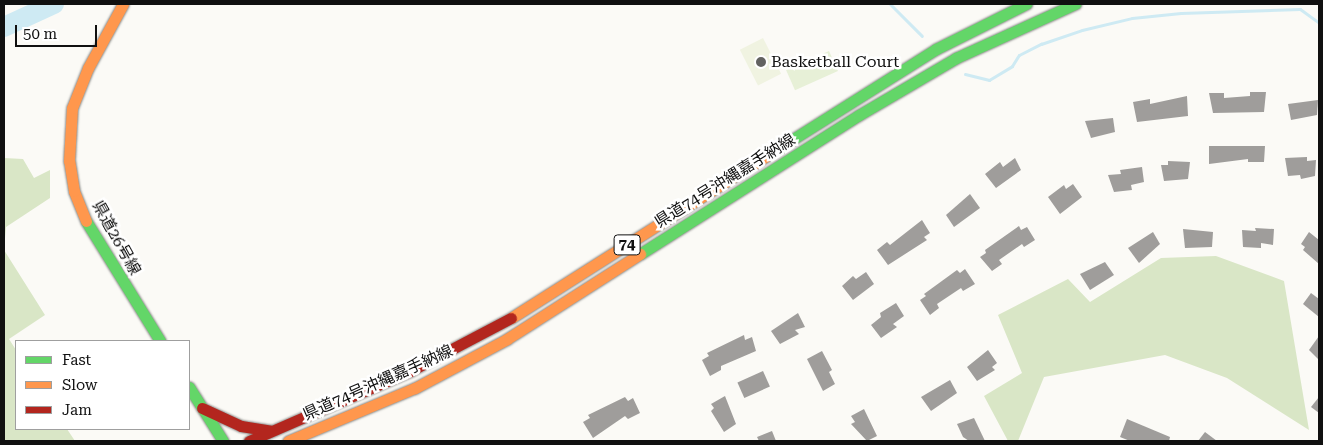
<!DOCTYPE html>
<html>
<head>
<meta charset="utf-8">
<style>
  body { margin:0 }
  #map { position:relative; width:1323px; height:445px; overflow:hidden; background:#fbfaf6; font-family:"Roboto Serif","Noto Sans JP",serif }
  div>[style] { position:absolute }
  .green>* { inset:0; background:#e7f0d7; transform-origin:0 0 }
  .forest>* { inset:0; background:#d9e6c6 }
  .pitch>* { inset:0; background:#f0f3e1; transform-origin:0 0 }
  .stream>* { height:3px; margin:-1.5px; padding:0 1.5px; transform-origin:1.5px; border-radius:1.5px; background:#ceeaf3 }
  .river>* { height:20px; margin:-10px; padding:0 10px; transform-origin:10px; border-radius:10px; background:#ceeaf3 }
  .building>* { inset:0; background:#9f9d9b; transform-origin:0 0 }
  .roads { filter:drop-shadow(0 0 1px #8c8c8a) drop-shadow(0 0 1px #8c8c8a) }
  .fast>* { height:11px; margin:-5.5px; padding:0 5.5px; transform-origin:5.5px; border-radius:5.5px; background:#63d668 }
  .slow>* { height:11px; margin:-5.5px; padding:0 5.5px; transform-origin:5.5px; border-radius:5.5px; background:#ff974d }
  .jam>* { height:11px; margin:-5.5px; padding:0 5.5px; transform-origin:5.5px; border-radius:5.5px; background:#b3261e }
  .dots>* { width:14px; height:14px; translate:-50% -50%; box-sizing:border-box; border:2px solid #fff; border-radius:50% }
  span { translate:-50% -50%; white-space:nowrap; text-align:center; line-height:1.15; -webkit-text-stroke:5px #fff; paint-order:stroke }
  .shield-label span { padding:1px 4px; background:#fff; border:1px solid; border-radius:4px; -webkit-text-stroke-width:0 }
  .shield-label { font-size:15px; color:#101010; font-weight:700 }
  .poi-label { font-size:16px; color:#101010 }
  .left { translate:0 -50%; text-align:left }
  .street-label { font-size:16px; color:#101010 }
  .frame { position:absolute; inset:0; border:5px solid #101010; pointer-events:none }
  .legend { position:absolute; left:15px; top:340px; width:175px; height:90px; box-sizing:border-box; background:#fff; border:1px solid #9f9f9f; margin:0; padding:6px 9px; list-style:none; font-size:15px; color:#101010 }
  .legend li { display:flex; align-items:center; gap:10px; height:25px }
  .legend b { width:25px; border:1px solid #9f9f9f }
  .scale { position:absolute; left:15px; top:25px; width:82px; height:22px; box-sizing:border-box; border:2px solid #101010; border-top:0; padding-left:6px; font-size:15px; line-height:18px; white-space:nowrap; color:#101010; -webkit-text-stroke:4px #fff; paint-order:stroke }
</style>
</head>
<body>
<div id="map">
  <div class="green">
    <div style="left:829px;top:51px;width:22px;height:47px;rotate:66deg"></div>
  </div>
  <div class="forest">
    <div style="clip-path:polygon(4px 158px,23px 159px,34px 178px,50px 170px,50px 198px,6px 227px,4px 250px)"></div>
    <div style="clip-path:polygon(4px 250px,45px 315px,9px 339px,16px 350px,16px 429px,67px 429px,75px 441px,4px 441px)"></div>
    <div style="clip-path:polygon(1216px 256px,1284px 281px,1309px 430px,1227px 378px,1165px 355px,1044px 377px,1018px 441px,1008px 441px,984px 396px,1022px 373px,998px 315px,1068px 279px,1090px 302px,1161px 258px)"></div>
  </div>
  <div class="pitch">
    <div style="left:763px;top:38px;width:40px;height:26px;rotate:63deg"></div>
  </div>
  <div class="stream">
    <div style="left:890px;top:4px;width:45px;rotate:45deg"></div>
    <div style="left:965px;top:74px;width:25px;rotate:14deg"></div>
    <div style="left:989px;top:80px;width:27px;rotate:-31deg"></div>
    <div style="left:1012px;top:66px;width:13px;rotate:-58deg"></div>
    <div style="left:1019px;top:55px;width:25px;rotate:-27deg"></div>
    <div style="left:1041px;top:44px;width:43px;rotate:-18.9deg"></div>
    <div style="left:1082px;top:30px;width:51px;rotate:-13.5deg"></div>
    <div style="left:1132px;top:18px;width:49px;rotate:-5.8deg"></div>
    <div style="left:1181px;top:13px;width:119px;rotate:-1.9deg"></div>
    <div style="left:1300px;top:9px;width:24px;rotate:36deg"></div>
  </div>
  <div class="river">
    <div style="left:4px;top:27px;width:55px;rotate:-24.7deg"></div>
  </div>
  <div class="building">
    <div style="clip-path:polygon(1250px 92px,1266px 92px,1264px 112px,1213px 113px,1209px 93px,1224px 93px,1224px 98px,1250px 96px)"></div>
    <div style="clip-path:polygon(1187px 96px,1188px 116px,1137px 122px,1133px 102px,1150px 99px,1150px 104px)"></div>
    <div style="clip-path:polygon(1318px 100px,1317px 115px,1291px 120px,1288px 104px)"></div>
    <div style="clip-path:polygon(1113px 118px,1115px 132px,1091px 138px,1085px 121px)"></div>
    <div style="clip-path:polygon(1209px 146px,1265px 146px,1264px 162px,1248px 162px,1248px 159px,1209px 164px)"></div>
    <div style="clip-path:polygon(1307px 157px,1307px 161px,1316px 160px,1315px 176px,1301px 179px,1300px 175px,1288px 176px,1285px 158px)"></div>
    <div style="clip-path:polygon(1015px 158px,1021px 170px,996px 188px,985px 174px,1000px 162px,1003px 167px)"></div>
    <div style="clip-path:polygon(1168px 161px,1190px 162px,1188px 179px,1164px 181px,1161px 165px,1168px 165px)"></div>
    <div style="clip-path:polygon(1142px 167px,1144px 182px,1131px 185px,1132px 190px,1114px 192px,1108px 175px,1121px 174px,1120px 170px)"></div>
    <div style="clip-path:polygon(1073px 184px,1082px 197px,1060px 214px,1048px 197px,1064px 185px,1066px 189px)"></div>
    <div style="clip-path:polygon(970px 194px,980px 208px,954px 227px,946px 215px)"></div>
    <div style="clip-path:polygon(922px 220px,930px 233px,924px 237px,927px 240px,888px 265px,877px 250px,887px 242px,890px 245px)"></div>
    <div style="clip-path:polygon(1019px 226px,1021px 230px,1027px 227px,1035px 240px,1024px 247px,1022px 244px,999px 260px,1002px 264px,992px 271px,980px 257px,986px 253px,985px 250px)"></div>
    <div style="clip-path:polygon(1255px 228px,1274px 229px,1273px 245px,1261px 243px,1261px 248px,1243px 247px,1242px 230px,1256px 231px)"></div>
    <div style="clip-path:polygon(1183px 229px,1213px 232px,1212px 247px,1185px 248px)"></div>
    <div style="clip-path:polygon(1153px 232px,1160px 244px,1139px 263px,1128px 248px)"></div>
    <div style="clip-path:polygon(1309px 232px,1319px 240px,1319px 264px,1303px 250px,1305px 247px,1301px 244px)"></div>
    <div style="clip-path:polygon(1105px 262px,1114px 275px,1090px 290px,1080px 274px)"></div>
    <div style="clip-path:polygon(965px 269px,975px 284px,963px 291px,961px 288px,937px 304px,939px 308px,930px 315px,920px 300px,926px 296px,924px 294px,957px 270px,960px 273px)"></div>
    <div style="clip-path:polygon(866px 272px,874px 284px,853px 300px,842px 286px,853px 276px,856px 279px)"></div>
    <div style="clip-path:polygon(1311px 293px,1319px 299px,1319px 317px,1303px 304px)"></div>
    <div style="clip-path:polygon(896px 303px,904px 316px,893px 324px,897px 327px,881px 338px,871px 325px,881px 317px,880px 313px)"></div>
    <div style="clip-path:polygon(798px 313px,805px 327px,795px 330px,799px 334px,780px 344px,771px 331px)"></div>
    <div style="clip-path:polygon(744px 335px,745px 340px,752px 337px,756px 351px,721px 366px,721px 370px,710px 376px,702px 360px,709px 356px,707px 353px)"></div>
    <div style="clip-path:polygon(1319px 336px,1319px 360px,1309px 350px)"></div>
    <div style="clip-path:polygon(988px 350px,997px 363px,992px 367px,995px 370px,977px 381px,967px 367px)"></div>
    <div style="clip-path:polygon(822px 351px,832px 370px,829px 372px,835px 384px,823px 391px,807px 359px)"></div>
    <div style="left:763px;top:371px;width:17px;height:28px;rotate:66deg"></div>
    <div style="clip-path:polygon(950px 380px,957px 393px,931px 411px,921px 397px)"></div>
    <div style="clip-path:polygon(725px 396px,736px 424px,724px 432px,711px 411px,714px 408px,711px 404px)"></div>
    <div style="clip-path:polygon(625px 397px,628px 401px,633px 398px,640px 413px,628px 419px,625px 416px,593px 438px,583px 422px,590px 418px,588px 415px)"></div>
    <div style="clip-path:polygon(1319px 397px,1319px 413px,1311px 407px)"></div>
    <div style="clip-path:polygon(864px 409px,877px 436px,867px 441px,851px 424px,855px 422px,851px 416px)"></div>
    <div style="clip-path:polygon(974px 418px,985px 441px,969px 441px,963px 437px,957px 424px)"></div>
    <div style="clip-path:polygon(1127px 419px,1170px 437px,1169px 441px,1130px 441px,1120px 437px)"></div>
    <div style="clip-path:polygon(772px 431px,776px 441px,759px 441px,757px 437px)"></div>
    <div style="clip-path:polygon(1205px 432px,1217px 441px,1198px 441px)"></div>
  </div>
  <div class="roads">
    <div class="fast">
      <div style="left:779px;top:148px;width:186px;rotate:-32.2deg"></div>
      <div style="left:936px;top:49px;width:101px;rotate:-26.6deg"></div>
      <div style="left:86px;top:221px;width:141px;rotate:58.3deg"></div>
      <div style="left:640px;top:254px;width:259px;rotate:-32.4deg"></div>
      <div style="left:859px;top:115px;width:113px;rotate:-30.4deg"></div>
      <div style="left:956px;top:58px;width:131px;rotate:-24.4deg"></div>
      <div style="left:189px;top:387px;width:64px;rotate:57.8deg"></div>
    </div>
    <div class="slow">
      <div style="left:86px;top:221px;width:32px;rotate:-112deg"></div>
      <div style="left:74px;top:191px;width:30px;rotate:-99deg"></div>
      <div style="left:69px;top:161px;width:53px;rotate:-86.8deg"></div>
      <div style="left:72px;top:108px;width:43px;rotate:-68.2deg"></div>
      <div style="left:88px;top:68px;width:73px;rotate:-61.3deg"></div>
      <div style="left:511px;top:318px;width:317px;rotate:-32.4deg"></div>
      <div style="left:288px;top:441px;width:138px;rotate:-22.7deg"></div>
      <div style="left:415px;top:388px;width:104px;rotate:-28deg"></div>
      <div style="left:507px;top:339px;width:158px;rotate:-32.6deg"></div>
    </div>
    <div class="jam">
      <div style="left:202px;top:408px;width:43px;rotate:24.8deg"></div>
      <div style="left:241px;top:426px;width:30px;rotate:9deg"></div>
      <div style="left:249px;top:441px;width:176px;rotate:-23.5deg"></div>
      <div style="left:410px;top:371px;width:114px;rotate:-27.7deg"></div>
    </div>
  </div>
  <div class="dots">
    <div style="left:761px;top:62px;background:#626260"></div>
  </div>
  <div class="shield-label">
    <span style="left:627px;top:245px">74</span>
  </div>
  <div class="poi-label">
    <span class="left" style="left:771px;top:62px">Basketball Court</span>
  </div>
  <div class="street-label">
    <span style="left:725px;top:181px;rotate:-32deg">県道74号沖縄嘉手納線</span>
    <span style="left:116px;top:238px;rotate:61deg">県道26号線</span>
    <span style="left:378px;top:383px;rotate:-24deg">県道74号沖縄嘉手納線</span>
  </div>
  <div class="frame"></div>
  <ul class="legend">
  <li><b style="height:6px;background:#63d668"></b>Fast</li>
  <li><b style="height:6px;background:#ff974d"></b>Slow</li>
  <li><b style="height:6px;background:#b3261e"></b>Jam</li>
  </ul>
  <div class="scale">50 m</div>
</div>
</body>
</html>
